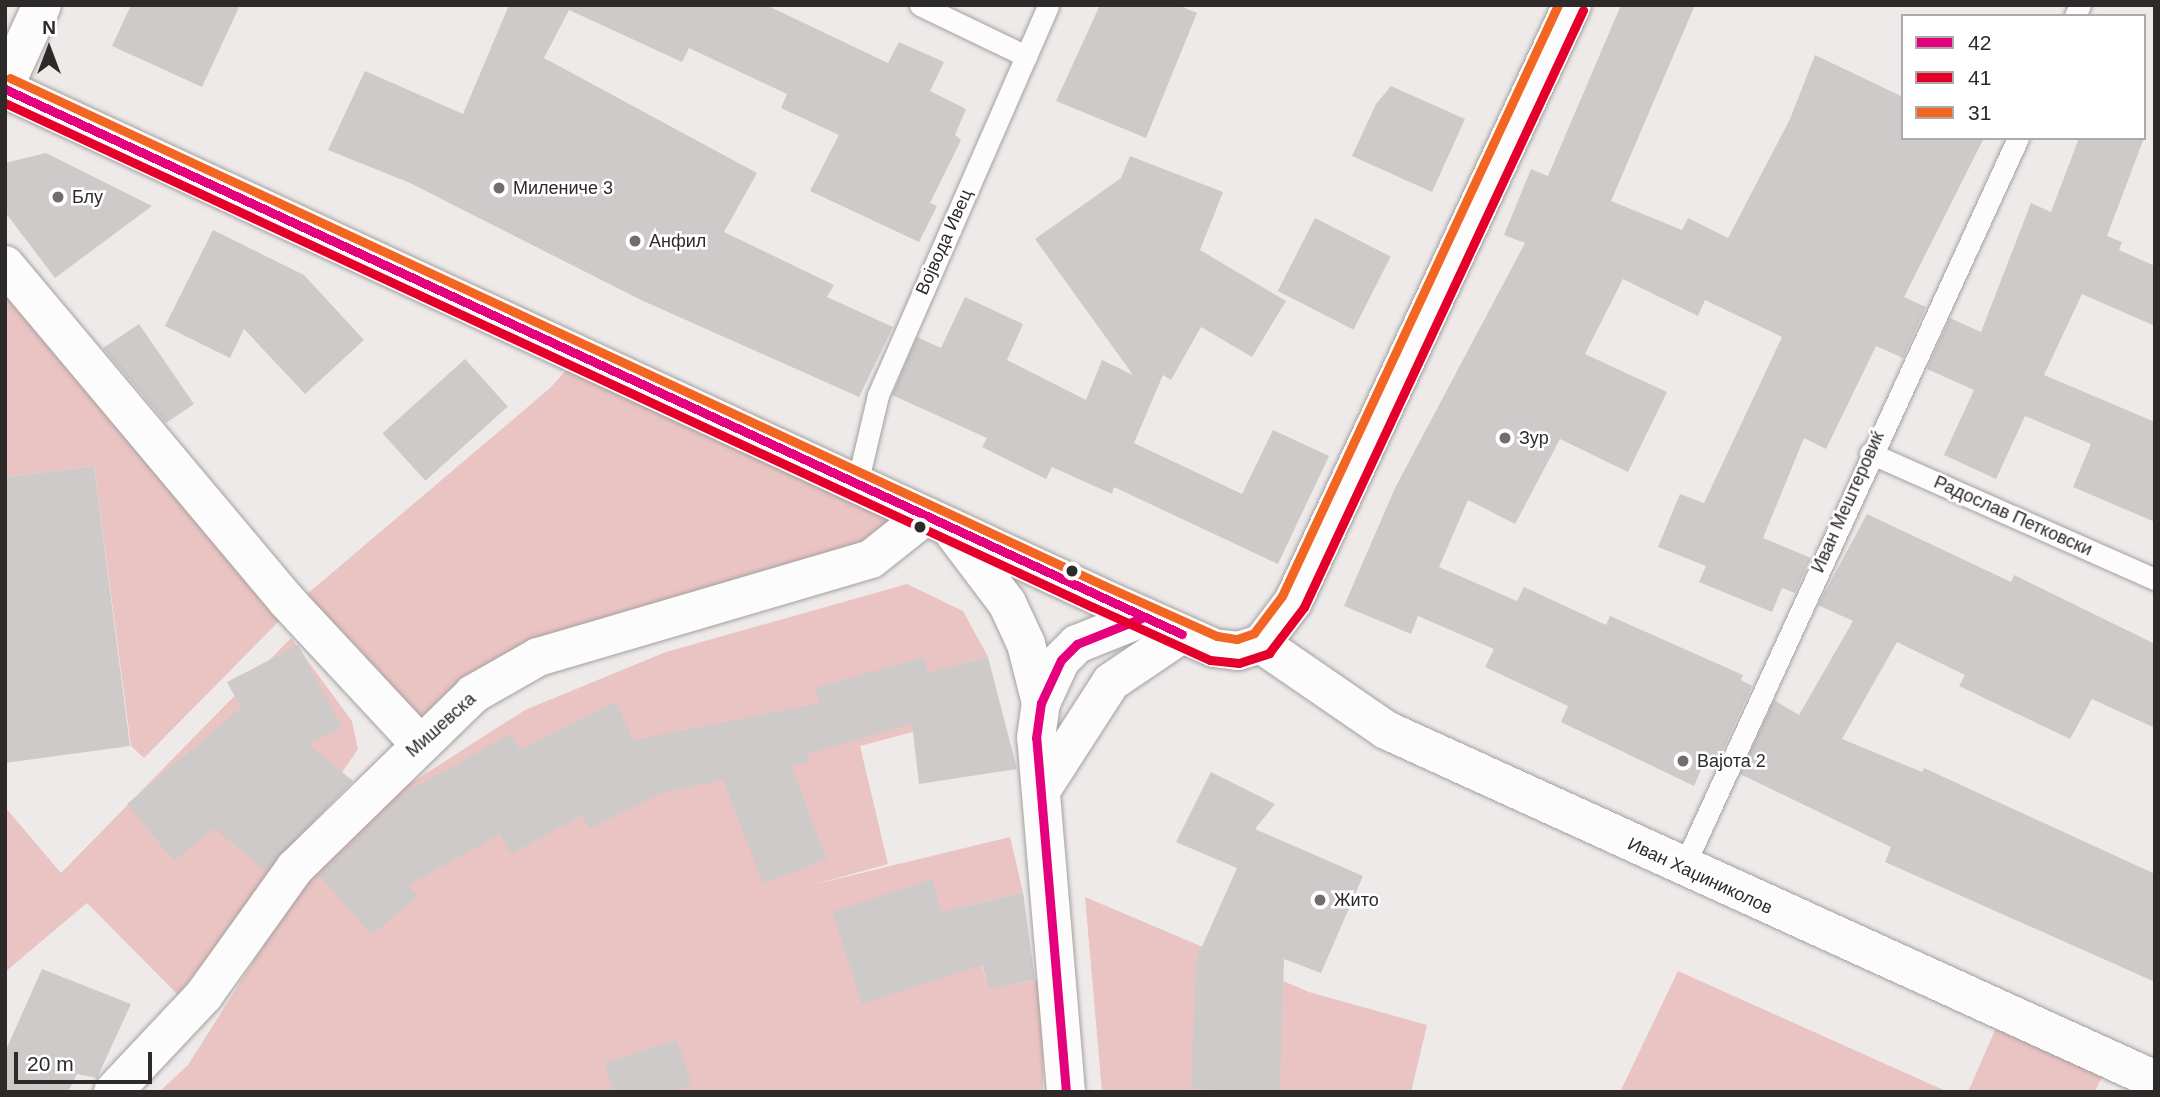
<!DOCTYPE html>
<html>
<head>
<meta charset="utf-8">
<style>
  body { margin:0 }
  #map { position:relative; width:2160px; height:1097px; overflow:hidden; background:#efeaea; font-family:Arial,sans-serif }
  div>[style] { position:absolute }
  .green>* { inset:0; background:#eac4c2 }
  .building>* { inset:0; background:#cfcaca; transform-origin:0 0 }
  .roads { filter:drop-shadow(0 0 2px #a4a09f) drop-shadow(0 0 2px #a4a09f) }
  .lane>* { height:21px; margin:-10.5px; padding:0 10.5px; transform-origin:10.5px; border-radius:10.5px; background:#fdfcfc }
  .street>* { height:38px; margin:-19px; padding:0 19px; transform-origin:19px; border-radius:19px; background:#fdfcfc }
  .secondary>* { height:38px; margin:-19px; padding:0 19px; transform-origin:19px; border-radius:19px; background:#fdfcfc }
  .bus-1>* { height:9px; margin:-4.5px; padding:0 4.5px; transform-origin:4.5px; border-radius:4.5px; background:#e5007d }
  .bus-2>* { height:9px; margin:-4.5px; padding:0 4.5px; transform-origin:4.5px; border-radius:4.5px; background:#e4002b }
  .bus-3>* { height:9px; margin:-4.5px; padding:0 4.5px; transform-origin:4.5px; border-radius:4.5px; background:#f26522 }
  .dots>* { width:19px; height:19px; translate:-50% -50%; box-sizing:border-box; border:4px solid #fff; border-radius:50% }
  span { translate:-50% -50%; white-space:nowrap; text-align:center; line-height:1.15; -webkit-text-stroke:5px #fff; paint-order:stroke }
  .poi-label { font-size:18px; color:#2e2a29 }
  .left { translate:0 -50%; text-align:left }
  .street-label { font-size:18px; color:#2e2a29 }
  .frame { position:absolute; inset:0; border:7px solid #2e2a29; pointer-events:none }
  .legend { position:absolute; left:1901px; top:14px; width:245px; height:126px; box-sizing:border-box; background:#fff; border:2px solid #abaaa9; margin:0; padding:9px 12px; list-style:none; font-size:21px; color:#2e2a29 }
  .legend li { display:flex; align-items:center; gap:14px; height:35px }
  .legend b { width:35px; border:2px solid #abaaa9 }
  .north { position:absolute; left:14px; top:14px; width:70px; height:70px; -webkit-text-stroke:5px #fff; paint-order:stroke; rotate:0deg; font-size:19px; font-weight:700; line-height:28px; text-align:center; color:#2e2a29 }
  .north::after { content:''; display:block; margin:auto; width:24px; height:32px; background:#2e2a29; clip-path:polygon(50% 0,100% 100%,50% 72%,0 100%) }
  .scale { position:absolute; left:14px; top:1052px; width:138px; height:32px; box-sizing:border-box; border:4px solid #2e2a29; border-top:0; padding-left:9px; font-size:21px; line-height:24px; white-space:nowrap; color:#2e2a29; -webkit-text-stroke:5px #fff; paint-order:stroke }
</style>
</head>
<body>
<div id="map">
  <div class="green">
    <div style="clip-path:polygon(5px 265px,293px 606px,550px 388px,579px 356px,925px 516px,871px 559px,538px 657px,419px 743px,293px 607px,144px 758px,131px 746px,94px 466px,5px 477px)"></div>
    <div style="clip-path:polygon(907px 584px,963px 611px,988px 657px,934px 671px,943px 724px,860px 746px,888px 864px,812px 885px,1010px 837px,1023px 892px,962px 907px,989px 988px,1044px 979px,1043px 1092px,159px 1092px,188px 1065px,288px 907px,369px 810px,525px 710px,666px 652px)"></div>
    <div style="clip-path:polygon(291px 638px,352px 721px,358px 749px,271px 876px,178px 995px,87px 903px,5px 972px,5px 807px,61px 873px)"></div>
    <div style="clip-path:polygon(1085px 897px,1309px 992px,1427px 1025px,1411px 1092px,1102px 1092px)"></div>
    <div style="clip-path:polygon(1678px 971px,1948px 1092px,1620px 1092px)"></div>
    <div style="clip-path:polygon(2003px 1012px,2109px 1060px,2095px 1092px,1968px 1092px)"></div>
  </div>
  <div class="building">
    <div style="clip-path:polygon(131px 5px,240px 5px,202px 87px,112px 46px)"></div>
    <div style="clip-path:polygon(509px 5px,766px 5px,888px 63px,899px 42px,944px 62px,930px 91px,966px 109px,955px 135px,961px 140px,930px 203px,937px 206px,919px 242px,810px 191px,839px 135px,781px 108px,787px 94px,689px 48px,682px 62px,569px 10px,544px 58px,757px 173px,724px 232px,834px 285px,827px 297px,893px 327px,859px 397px,641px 300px,410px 183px,328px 150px,365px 71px,463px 114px)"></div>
    <div style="clip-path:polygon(1100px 5px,1178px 5px,1197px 13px,1146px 138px,1056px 101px)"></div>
    <div style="clip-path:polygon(1621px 5px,1695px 5px,1611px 201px,1682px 230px,1688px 218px,1728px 238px,1790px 119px,1815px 55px,1903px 97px,1903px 138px,1984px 138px,1904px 297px,1926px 307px,1903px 358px,1876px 346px,1826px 449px,1804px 438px,1763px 538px,1811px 558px,1795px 593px,1782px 588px,1772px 612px,1699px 582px,1706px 566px,1658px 547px,1680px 494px,1704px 503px,1782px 337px,1705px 300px,1698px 316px,1623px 279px,1585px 354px,1667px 392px,1628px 472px,1560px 439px,1515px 524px,1468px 500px,1439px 567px,1517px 601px,1524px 587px,1606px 625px,1610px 616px,1743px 675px,1741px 680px,1752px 686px,1717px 763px,1706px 758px,1694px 786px,1561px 722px,1568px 706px,1485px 667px,1494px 649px,1418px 616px,1411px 634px,1344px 606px,1395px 488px,1525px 243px,1504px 235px,1531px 169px,1548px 176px)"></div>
    <div style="clip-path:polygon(1391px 86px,1465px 119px,1432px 192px,1352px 156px,1376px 104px)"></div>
    <div style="clip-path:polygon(2079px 138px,2144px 138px,2107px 236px,2122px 242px,2119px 250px,2155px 266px,2155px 326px,2082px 294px,2044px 375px,2155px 422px,2155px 522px,2073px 487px,2091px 444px,2025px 416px,1996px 479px,1944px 455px,1974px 390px,1927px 369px,1950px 318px,1981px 332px,2031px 203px,2051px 212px)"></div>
    <div style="clip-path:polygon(46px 153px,152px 206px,55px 278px,5px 212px,5px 163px)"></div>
    <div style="clip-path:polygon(1130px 156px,1223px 192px,1200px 250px,1286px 301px,1252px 357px,1201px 327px,1171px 380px,1163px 375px,1134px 443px,1242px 494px,1273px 430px,1329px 456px,1278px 564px,1114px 487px,1112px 494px,1052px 467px,1046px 479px,982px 447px,987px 438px,892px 395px,917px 337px,941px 348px,965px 297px,1023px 324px,1007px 360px,1086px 400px,1102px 360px,1133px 375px,1035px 239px,1121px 178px)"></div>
    <div style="left:1315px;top:218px;width:85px;height:82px;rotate:27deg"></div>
    <div style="clip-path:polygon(213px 230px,304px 275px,364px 340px,305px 394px,244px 329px,230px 358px,165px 326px)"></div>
    <div style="clip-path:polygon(139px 324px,194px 404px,166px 423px,103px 348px)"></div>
    <div style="left:465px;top:359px;width:64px;height:111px;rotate:48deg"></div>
    <div style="clip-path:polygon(94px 466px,130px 746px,5px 763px,5px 477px)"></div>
    <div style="clip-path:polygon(1867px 514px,2011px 582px,2014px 575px,2155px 644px,2155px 728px,2092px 699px,2070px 739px,1959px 686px,1965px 675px,1897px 642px,1842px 739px,1922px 772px,1924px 768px,2155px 874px,2155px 982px,1885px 862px,1891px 847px,1740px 774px,1774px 700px,1799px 715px,1853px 621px,1818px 605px)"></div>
    <div style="clip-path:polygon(298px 645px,342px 727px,308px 744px,353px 781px,266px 871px,214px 828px,174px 861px,127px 804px,241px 708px,227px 682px)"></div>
    <div style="clip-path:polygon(924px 657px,928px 672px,988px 657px,1017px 769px,919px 784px,912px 724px,807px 754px,809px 763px,791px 766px,827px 859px,763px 884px,723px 780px,665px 792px,589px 829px,582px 815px,511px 854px,500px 834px,409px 885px,418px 896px,371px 935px,319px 875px,400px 796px,511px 734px,520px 750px,615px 702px,634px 740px,820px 703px,815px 688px)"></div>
    <div style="clip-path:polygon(1211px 772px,1275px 804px,1255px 829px,1363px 876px,1321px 973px,1284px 959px,1280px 1091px,1191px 1089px,1196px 960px,1237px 868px,1176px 842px)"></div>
    <div style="clip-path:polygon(932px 879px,942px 912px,1023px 892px,1035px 980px,989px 989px,982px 965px,862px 1004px,832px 912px)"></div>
    <div style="clip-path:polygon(42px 969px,131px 1004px,97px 1078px,77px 1074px,68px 1092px,5px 1092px,5px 1052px)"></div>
    <div style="clip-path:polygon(677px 1040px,692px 1085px,670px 1092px,614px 1092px,604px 1063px)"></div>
  </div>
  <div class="roads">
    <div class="lane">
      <div style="left:920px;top:5px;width:118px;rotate:25.7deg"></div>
      <div style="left:2075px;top:16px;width:12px;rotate:-66deg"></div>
      <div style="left:1870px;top:453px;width:312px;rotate:23.9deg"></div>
      <div style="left:857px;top:484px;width:91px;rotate:-76.7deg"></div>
      <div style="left:878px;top:395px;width:425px;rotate:-66.4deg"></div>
      <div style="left:1683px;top:868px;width:803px;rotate:-65.35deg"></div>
    </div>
    <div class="street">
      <div style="left:5px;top:85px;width:88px;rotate:-65.2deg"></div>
      <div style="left:5px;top:265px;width:439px;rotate:50deg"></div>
      <div style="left:287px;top:601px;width:194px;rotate:47.1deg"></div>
      <div style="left:1261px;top:644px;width:152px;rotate:34.5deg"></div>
      <div style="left:1386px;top:730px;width:845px;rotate:24.47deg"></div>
      <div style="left:113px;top:1092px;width:133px;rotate:-46.8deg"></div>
      <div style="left:204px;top:995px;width:156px;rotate:-54.4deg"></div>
      <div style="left:295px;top:868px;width:249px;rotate:-44.3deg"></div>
      <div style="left:473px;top:694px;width:75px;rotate:-29.6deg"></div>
      <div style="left:538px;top:657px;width:347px;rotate:-16.4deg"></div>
      <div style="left:871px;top:559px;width:69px;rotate:-38.5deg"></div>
    </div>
    <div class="secondary">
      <div style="left:5px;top:89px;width:1205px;rotate:24.88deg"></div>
      <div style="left:1098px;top:596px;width:127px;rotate:24.1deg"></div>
      <div style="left:1214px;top:648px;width:24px;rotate:7deg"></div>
      <div style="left:1238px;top:651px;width:24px;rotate:-17deg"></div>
      <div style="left:1261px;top:644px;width:53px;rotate:-52.7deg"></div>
      <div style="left:1293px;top:602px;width:659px;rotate:-64.95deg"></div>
      <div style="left:954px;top:533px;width:88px;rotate:52.9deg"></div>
      <div style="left:1007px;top:603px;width:45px;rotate:65.1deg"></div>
      <div style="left:1026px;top:644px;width:61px;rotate:75.7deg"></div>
      <div style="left:1044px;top:786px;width:124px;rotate:-57.2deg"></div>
      <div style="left:1111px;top:682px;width:86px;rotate:-34.1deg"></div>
      <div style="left:1066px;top:1092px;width:355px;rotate:-94.8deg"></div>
      <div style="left:1036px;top:738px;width:35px;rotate:-82deg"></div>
      <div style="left:1041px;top:703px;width:47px;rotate:-65.1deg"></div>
      <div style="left:1061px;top:660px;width:23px;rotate:-45deg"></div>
      <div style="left:1077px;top:644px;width:72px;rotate:-21.9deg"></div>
    </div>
  </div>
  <div class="bus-1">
    <div style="left:5px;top:89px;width:1297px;rotate:24.85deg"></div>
    <div style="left:1066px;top:1092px;width:355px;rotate:-94.8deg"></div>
    <div style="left:1036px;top:738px;width:35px;rotate:-82deg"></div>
    <div style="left:1041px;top:703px;width:47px;rotate:-65.1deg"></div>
    <div style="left:1061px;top:660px;width:23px;rotate:-45deg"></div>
    <div style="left:1077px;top:644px;width:72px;rotate:-21.9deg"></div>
  </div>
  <div class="bus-2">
    <div style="left:5px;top:103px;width:1199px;rotate:24.86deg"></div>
    <div style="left:1093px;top:607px;width:128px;rotate:24.4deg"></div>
    <div style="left:1210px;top:660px;width:29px;rotate:6deg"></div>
    <div style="left:1239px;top:663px;width:32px;rotate:-18deg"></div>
    <div style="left:1269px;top:653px;width:58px;rotate:-52.7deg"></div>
    <div style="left:1304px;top:607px;width:659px;rotate:-64.95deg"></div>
  </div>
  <div class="bus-3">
    <div style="left:10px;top:78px;width:1205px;rotate:24.88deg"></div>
    <div style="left:1103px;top:585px;width:125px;rotate:24.1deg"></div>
    <div style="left:1217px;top:636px;width:20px;rotate:9deg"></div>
    <div style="left:1237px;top:639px;width:18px;rotate:-19deg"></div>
    <div style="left:1254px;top:633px;width:46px;rotate:-52.9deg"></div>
    <div style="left:1282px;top:596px;width:652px;rotate:-64.97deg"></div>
  </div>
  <div class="dots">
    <div style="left:499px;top:188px;background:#726d6d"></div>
    <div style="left:58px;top:197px;background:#726d6d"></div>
    <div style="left:635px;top:241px;background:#726d6d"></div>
    <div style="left:1505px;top:438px;background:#726d6d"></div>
    <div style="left:920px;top:527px;background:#2e2a29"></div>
    <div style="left:1072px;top:571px;background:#2e2a29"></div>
    <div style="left:1683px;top:761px;background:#726d6d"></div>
    <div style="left:1320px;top:900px;background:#726d6d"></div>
  </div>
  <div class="poi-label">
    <span class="left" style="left:513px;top:188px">Милениче 3</span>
    <span class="left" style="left:72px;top:197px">Блу</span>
    <span class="left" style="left:649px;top:241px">Анфил</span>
    <span class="left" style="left:1519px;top:438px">Зур</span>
    <span class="left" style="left:1697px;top:761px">Вајота 2</span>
    <span class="left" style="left:1334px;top:900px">Жито</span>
  </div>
  <div class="street-label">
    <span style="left:944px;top:242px;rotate:-66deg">Војвода Ивец</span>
    <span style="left:1848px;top:502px;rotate:-66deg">Иван Мештеровиќ</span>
    <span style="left:2013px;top:516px;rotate:24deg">Радослав Петковски</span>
    <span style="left:441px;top:725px;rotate:-42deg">Мишевска</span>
    <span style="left:1700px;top:876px;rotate:25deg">Иван Хаџиниколов</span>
  </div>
  <div class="frame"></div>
  <ul class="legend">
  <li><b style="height:9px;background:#e5007d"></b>42</li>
  <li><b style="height:9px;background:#e4002b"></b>41</li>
  <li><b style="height:9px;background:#f26522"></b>31</li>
  </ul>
  <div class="north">N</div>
  <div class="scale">20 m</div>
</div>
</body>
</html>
